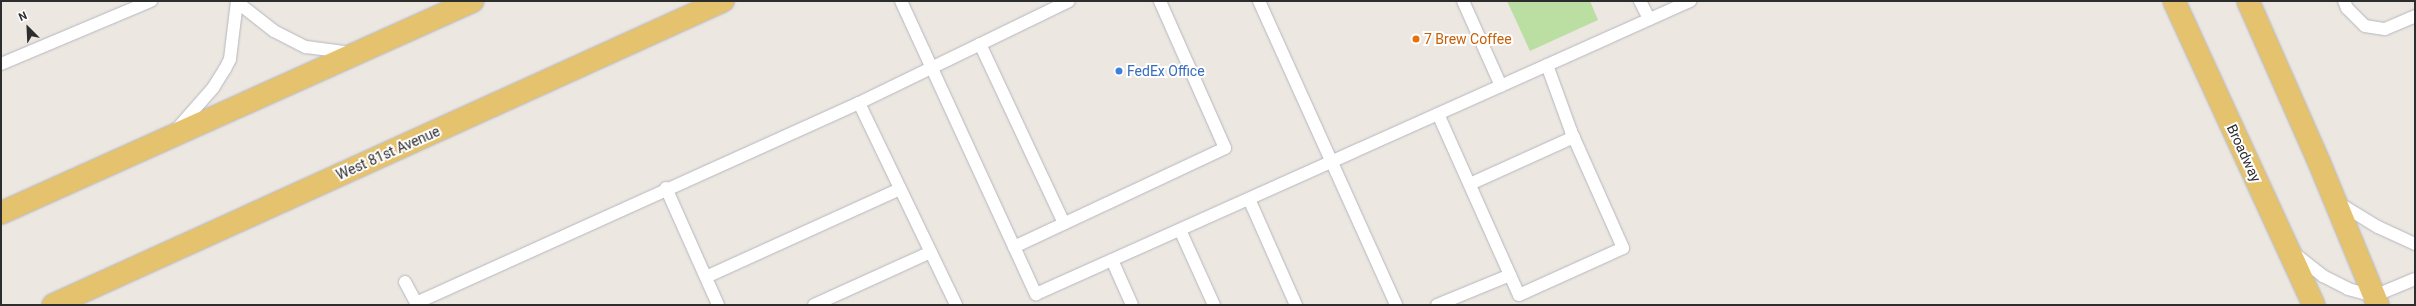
<!DOCTYPE html>
<html>
<head>
<meta charset="utf-8">
<style>
  body { margin:0 }
  #map { position:relative; width:2416px; height:306px; overflow:hidden; background:#ede7e1; font-family:Roboto,sans-serif }
  div>[style] { position:absolute }
  .green>* { inset:0; background:#bbdea3 }
  .roads { filter:drop-shadow(0 0 1px #b4b7bf) drop-shadow(0 0 1px #b4b7bf) }
  .service>* { height:12px; margin:-6px; padding:0 6px; transform-origin:6px; border-radius:6px; background:#fff }
  .primary>* { height:22px; margin:-11px; padding:0 11px; transform-origin:11px; border-radius:11px; background:#e5c26e }
  .dots>* { width:11px; height:11px; translate:-50% -50%; box-sizing:border-box; border:2px solid #fff; border-radius:50% }
  span { translate:-50% -50%; white-space:nowrap; text-align:center; line-height:1.15; -webkit-text-stroke:4px #fff; paint-order:stroke }
  .food-label { font-size:14px; color:#c56008 }
  .left { translate:0 -50%; text-align:left }
  .shop-label { font-size:14px; color:#366cbe }
  .street-label { font-size:14px; color:#2d2d2d }
  .frame { position:absolute; inset:0; border:2px solid #2d2d2d; pointer-events:none }
  .north { position:absolute; left:8px; top:8px; width:40px; height:40px; -webkit-text-stroke:3px #fff; paint-order:stroke; rotate:336deg; font-size:11px; font-weight:700; line-height:16px; text-align:center; color:#2d2d2d }
  .north::after { content:''; display:block; margin:auto; width:14px; height:18px; background:#2d2d2d; clip-path:polygon(50% 0,100% 100%,50% 72%,0 100%) }
</style>
</head>
<body>
<div id="map">
  <div class="green">
    <div style="clip-path:polygon(1507px 1px,1590px 1px,1598px 20px,1530px 51px)"></div>
  </div>
  <div class="roads">
    <div class="service">
      <div style="left:901px;top:1px;width:323px;rotate:65.3deg"></div>
      <div style="left:1036px;top:294px;width:717px;rotate:-24.13deg"></div>
      <div style="left:1259px;top:1px;width:333px;rotate:65.7deg"></div>
      <div style="left:1463px;top:1px;width:93px;rotate:65.9deg"></div>
      <div style="left:1640px;top:1px;width:20px;rotate:63deg"></div>
      <div style="left:2344px;top:1px;width:8px;rotate:67deg"></div>
      <div style="left:2347px;top:8px;width:25px;rotate:45deg"></div>
      <div style="left:2365px;top:26px;width:20px;rotate:9deg"></div>
      <div style="left:2385px;top:29px;width:33px;rotate:-23deg"></div>
      <div style="left:237px;top:2px;width:47px;rotate:38.1deg"></div>
      <div style="left:274px;top:31px;width:36px;rotate:27deg"></div>
      <div style="left:306px;top:47px;width:46px;rotate:7.4deg"></div>
      <div style="left:980px;top:44px;width:198px;rotate:64.9deg"></div>
      <div style="left:1px;top:64px;width:163px;rotate:-22.8deg"></div>
      <div style="left:859px;top:103px;width:224px;rotate:64.3deg"></div>
      <div style="left:1438px;top:114px;width:198px;rotate:65.9deg"></div>
      <div style="left:1519px;top:295px;width:114px;rotate:-24.3deg"></div>
      <div style="left:1623px;top:248px;width:128px;rotate:-114deg"></div>
      <div style="left:1571px;top:131px;width:70px;rotate:-110deg"></div>
      <div style="left:177px;top:129px;width:55px;rotate:-48.7deg"></div>
      <div style="left:213px;top:88px;width:22px;rotate:-58deg"></div>
      <div style="left:225px;top:69px;width:11px;rotate:-63deg"></div>
      <div style="left:230px;top:59px;width:58px;rotate:-83.1deg"></div>
      <div style="left:1470px;top:184px;width:114px;rotate:-24.3deg"></div>
      <div style="left:666px;top:188px;width:128px;rotate:66deg"></div>
      <div style="left:1249px;top:199px;width:116px;rotate:66.1deg"></div>
      <div style="left:2337px;top:202px;width:48px;rotate:31.4deg"></div>
      <div style="left:2378px;top:227px;width:41px;rotate:24.7deg"></div>
      <div style="left:1180px;top:230px;width:82px;rotate:65.6deg"></div>
      <div style="left:1014px;top:247px;width:233px;rotate:-25.1deg"></div>
      <div style="left:1225px;top:148px;width:161px;rotate:-113.9deg"></div>
      <div style="left:2295px;top:254px;width:36px;rotate:38deg"></div>
      <div style="left:2323px;top:276px;width:28px;rotate:27deg"></div>
      <div style="left:2348px;top:289px;width:27px;rotate:15deg"></div>
      <div style="left:2374px;top:296px;width:44px;rotate:-22.5deg"></div>
      <div style="left:1112px;top:260px;width:49px;rotate:66deg"></div>
      <div style="left:706px;top:277px;width:213px;rotate:-24.4deg"></div>
      <div style="left:405px;top:282px;width:24px;rotate:62deg"></div>
      <div style="left:416px;top:303px;width:486px;rotate:-24.3deg"></div>
      <div style="left:859px;top:103px;width:233px;rotate:-25.9deg"></div>
      <div style="left:814px;top:305px;width:128px;rotate:-24.4deg"></div>
      <div style="left:1437px;top:305px;width:79px;rotate:-22.3deg"></div>
    </div>
    <div class="primary">
      <div style="left:2174px;top:1px;width:335px;rotate:65.3deg"></div>
      <div style="left:2248px;top:1px;width:176px;rotate:66.2deg"></div>
      <div style="left:2319px;top:162px;width:155px;rotate:67.6deg"></div>
      <div style="left:1px;top:213px;width:517px;rotate:-24.19deg"></div>
      <div style="left:53px;top:305px;width:736px;rotate:-24.41deg"></div>
    </div>
  </div>
  <div class="dots">
    <div style="left:1416px;top:39px;background:#e8710a"></div>
    <div style="left:1119px;top:71px;background:#3f7fe0"></div>
  </div>
  <div class="food-label">
    <span class="left" style="left:1424px;top:39px">7 Brew Coffee</span>
  </div>
  <div class="shop-label">
    <span class="left" style="left:1127px;top:71px">FedEx Office</span>
  </div>
  <div class="street-label">
    <span style="left:388px;top:153px;rotate:-24deg">West 81st Avenue</span>
    <span style="left:2244px;top:153px;rotate:65deg">Broadway</span>
  </div>
  <div class="frame"></div>
  <div class="north">N</div>
</div>
</body>
</html>
